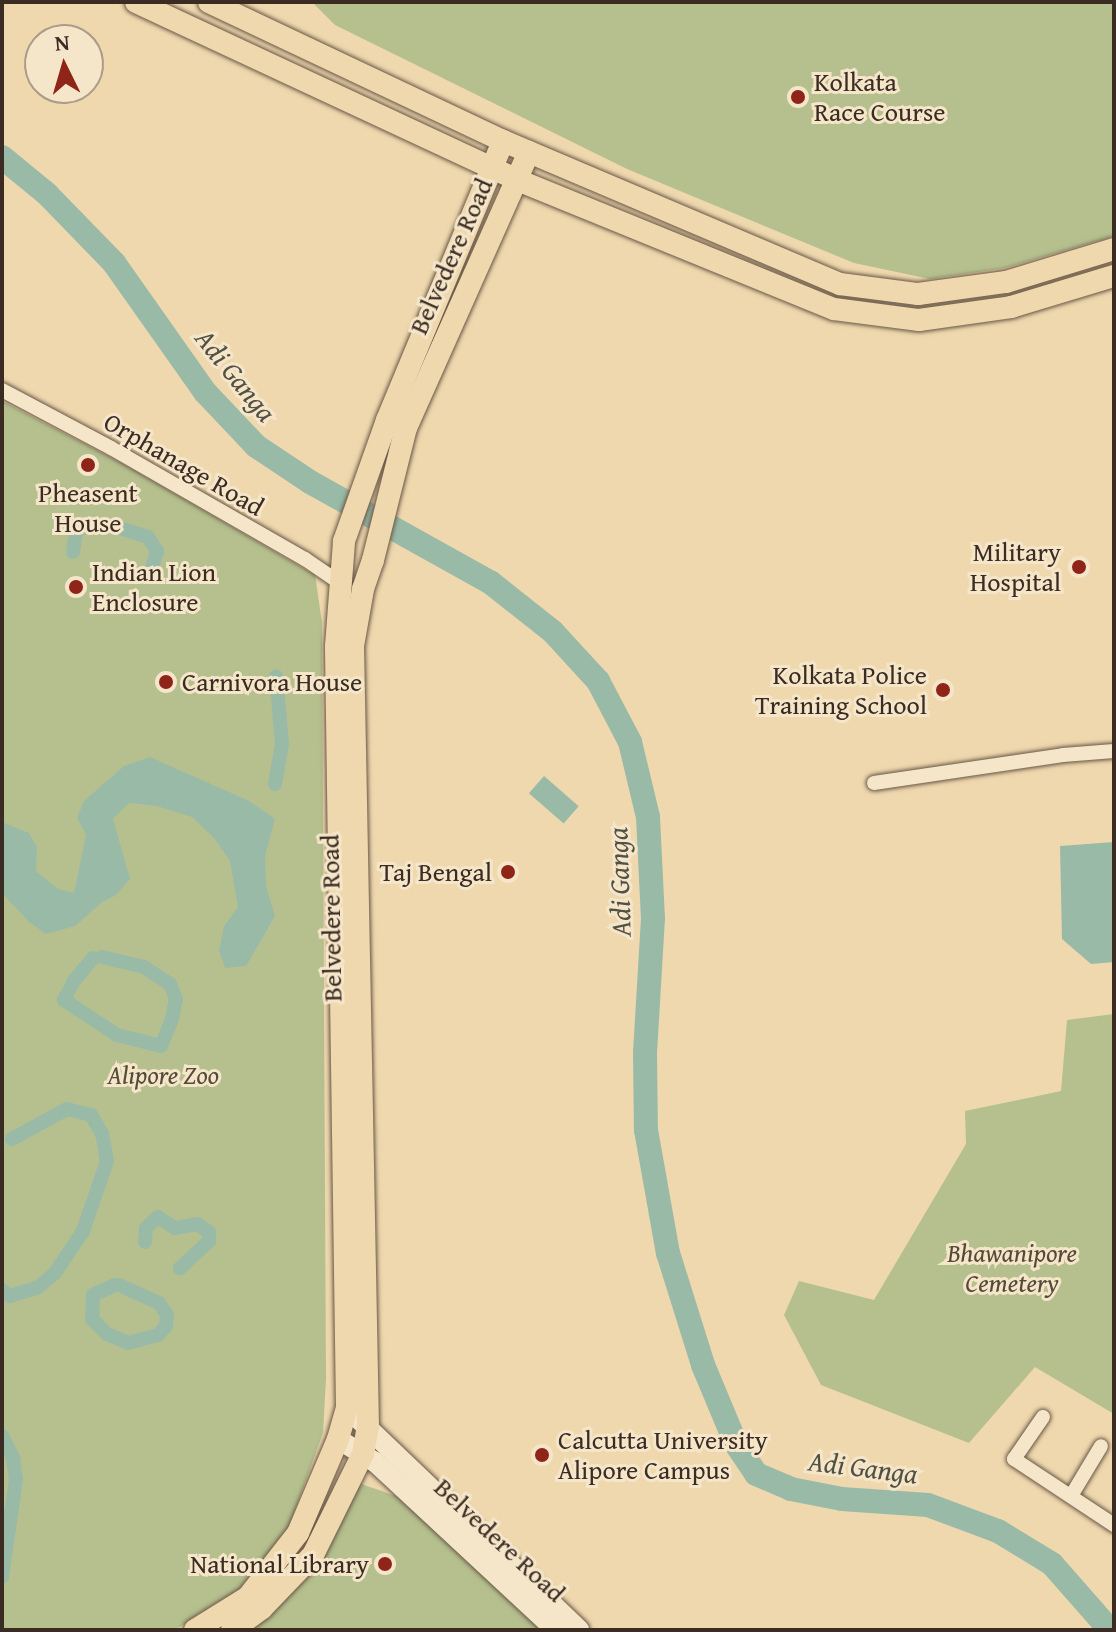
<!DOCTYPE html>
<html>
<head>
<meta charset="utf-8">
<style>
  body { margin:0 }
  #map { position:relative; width:1116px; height:1632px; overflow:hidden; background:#efd8ae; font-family:"Gentium Book Plus",serif }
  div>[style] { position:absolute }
  .green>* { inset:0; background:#b5c08e }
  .water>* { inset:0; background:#9abaa8; transform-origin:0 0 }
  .canal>* { height:14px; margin:-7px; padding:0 7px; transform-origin:7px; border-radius:7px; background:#9abaa8 }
  .river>* { height:24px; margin:-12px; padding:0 12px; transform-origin:12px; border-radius:12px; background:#9abaa8 }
  .roads { filter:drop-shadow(0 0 2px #685746) drop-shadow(0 0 2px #685746) }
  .minor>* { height:14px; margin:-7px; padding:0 7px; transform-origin:7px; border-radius:7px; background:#f5e6ca }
  .secondary>* { height:20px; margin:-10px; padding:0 10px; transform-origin:10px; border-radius:10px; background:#f5e6ca }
  .trunk>* { height:22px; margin:-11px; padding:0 11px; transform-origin:11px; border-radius:11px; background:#efd8ae }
  .dots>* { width:22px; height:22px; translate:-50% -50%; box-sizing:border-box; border:4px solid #f5e6ca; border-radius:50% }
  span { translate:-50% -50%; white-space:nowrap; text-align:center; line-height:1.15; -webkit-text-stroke:6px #f5e6ca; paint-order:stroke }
  .poi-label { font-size:26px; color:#3b2c23 }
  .left { translate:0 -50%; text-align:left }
  .right { translate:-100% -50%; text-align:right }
  .street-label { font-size:26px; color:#3b2c23 }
  .park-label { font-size:26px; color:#534a38; font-style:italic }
  .water-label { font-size:28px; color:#535044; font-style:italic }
  .frame { position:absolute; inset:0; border:4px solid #3b2c23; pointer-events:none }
  .north { position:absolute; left:24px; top:24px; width:80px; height:80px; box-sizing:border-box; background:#f5e6ca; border:2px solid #ab9c87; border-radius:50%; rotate:355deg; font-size:22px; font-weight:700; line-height:32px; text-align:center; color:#3b2c23 }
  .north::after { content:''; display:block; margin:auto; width:28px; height:36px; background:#8f2418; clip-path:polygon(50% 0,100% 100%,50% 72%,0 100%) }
</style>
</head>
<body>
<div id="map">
  <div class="green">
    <div style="clip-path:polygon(312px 2px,1114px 2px,1114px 236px,1005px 268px,930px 279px,854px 263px,627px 169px,335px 25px)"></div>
    <div style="clip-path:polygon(2px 401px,127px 466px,315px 575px,322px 622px,326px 1379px,323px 1433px,284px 1541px,247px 1585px,175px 1630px,2px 1630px)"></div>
    <div style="clip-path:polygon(1114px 1014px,1114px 1414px,1035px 1367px,969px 1443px,821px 1385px,784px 1315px,799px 1281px,874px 1300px,966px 1144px,965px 1111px,1061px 1091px,1067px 1020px)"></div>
    <div style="clip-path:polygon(347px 1479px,396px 1496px,548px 1630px,234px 1630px,309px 1548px)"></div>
  </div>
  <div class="water">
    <div style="clip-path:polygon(150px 757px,249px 801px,275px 819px,265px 856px,266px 886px,275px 916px,246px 966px,225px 968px,219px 951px,224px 926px,238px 907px,230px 861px,214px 838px,192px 817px,157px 806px,129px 803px,113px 819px,130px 879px,116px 895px,101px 903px,75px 926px,46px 934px,29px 922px,2px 893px,2px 822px,29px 833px,37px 847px,36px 871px,58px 889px,74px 893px,86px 835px,77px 818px,84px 801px,124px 766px)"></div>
    <div style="left:544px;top:776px;width:46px;height:23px;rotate:41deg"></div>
    <div style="clip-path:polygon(1114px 842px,1114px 962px,1091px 964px,1062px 939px,1060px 846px)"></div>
  </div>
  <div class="canal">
    <div style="left:73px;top:552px;width:21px;rotate:-82deg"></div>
    <div style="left:76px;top:531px;width:15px;rotate:-28deg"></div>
    <div style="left:89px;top:524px;width:30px;rotate:8deg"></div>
    <div style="left:119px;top:528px;width:30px;rotate:17deg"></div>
    <div style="left:148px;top:537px;width:17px;rotate:57deg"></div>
    <div style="left:157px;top:551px;width:19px;rotate:106deg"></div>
    <div style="left:275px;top:784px;width:41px;rotate:-80.1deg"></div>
    <div style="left:282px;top:744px;width:68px;rotate:-95deg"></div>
    <div style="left:93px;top:958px;width:30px;rotate:130deg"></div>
    <div style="left:74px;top:981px;width:21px;rotate:118deg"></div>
    <div style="left:64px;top:1000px;width:64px;rotate:33.4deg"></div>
    <div style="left:117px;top:1035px;width:45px;rotate:14deg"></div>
    <div style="left:161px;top:1046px;width:29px;rotate:-68deg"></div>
    <div style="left:172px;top:1019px;width:20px;rotate:-79deg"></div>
    <div style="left:176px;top:999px;width:16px;rotate:-112deg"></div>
    <div style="left:170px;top:984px;width:31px;rotate:-147deg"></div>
    <div style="left:144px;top:967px;width:43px;rotate:-166.6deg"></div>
    <div style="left:145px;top:1242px;width:14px;rotate:-86deg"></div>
    <div style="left:146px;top:1228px;width:16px;rotate:-43deg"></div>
    <div style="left:158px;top:1217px;width:20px;rotate:33deg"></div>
    <div style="left:175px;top:1228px;width:22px;rotate:-10deg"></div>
    <div style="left:197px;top:1224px;width:14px;rotate:34deg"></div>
    <div style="left:209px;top:1232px;width:9px;rotate:90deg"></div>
    <div style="left:209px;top:1241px;width:40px;rotate:137deg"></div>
    <div style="left:115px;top:1285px;width:24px;rotate:156deg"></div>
    <div style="left:93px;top:1295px;width:24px;rotate:92deg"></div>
    <div style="left:92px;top:1319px;width:21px;rotate:45deg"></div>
    <div style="left:107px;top:1334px;width:23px;rotate:23deg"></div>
    <div style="left:128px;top:1343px;width:31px;rotate:-15deg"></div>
    <div style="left:158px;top:1335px;width:12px;rotate:-48deg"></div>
    <div style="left:166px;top:1326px;width:11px;rotate:-85deg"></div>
    <div style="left:167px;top:1315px;width:14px;rotate:-124deg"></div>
    <div style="left:159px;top:1303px;width:44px;rotate:-155.8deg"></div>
    <div style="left:2px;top:1290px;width:10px;rotate:37deg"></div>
    <div style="left:10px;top:1296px;width:28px;rotate:-17deg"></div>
    <div style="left:37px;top:1288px;width:23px;rotate:-40deg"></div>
    <div style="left:55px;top:1273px;width:50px;rotate:-56.3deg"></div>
    <div style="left:83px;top:1231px;width:74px;rotate:-71.1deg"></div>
    <div style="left:107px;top:1161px;width:27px;rotate:-100deg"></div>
    <div style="left:102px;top:1134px;width:22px;rotate:-120deg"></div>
    <div style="left:91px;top:1115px;width:25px;rotate:-166deg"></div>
    <div style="left:67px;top:1109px;width:63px;rotate:151.4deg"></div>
    <div style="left:2px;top:1436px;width:25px;rotate:63deg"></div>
    <div style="left:13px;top:1458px;width:22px;rotate:82deg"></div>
    <div style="left:16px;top:1480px;width:98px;rotate:98.2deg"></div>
  </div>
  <div class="river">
    <div style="left:2px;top:157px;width:58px;rotate:39.4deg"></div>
    <div style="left:47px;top:194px;width:96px;rotate:45.8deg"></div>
    <div style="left:114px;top:263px;width:158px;rotate:54.8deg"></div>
    <div style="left:205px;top:392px;width:74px;rotate:46.6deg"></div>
    <div style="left:256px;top:446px;width:65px;rotate:33.7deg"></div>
    <div style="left:310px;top:482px;width:206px;rotate:29.1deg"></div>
    <div style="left:490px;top:582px;width:80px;rotate:38.4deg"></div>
    <div style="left:553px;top:632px;width:67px;rotate:47.4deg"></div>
    <div style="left:598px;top:681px;width:69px;rotate:62.3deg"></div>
    <div style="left:630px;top:742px;width:77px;rotate:76.5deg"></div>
    <div style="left:648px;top:817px;width:101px;rotate:87.2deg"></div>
    <div style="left:653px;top:918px;width:135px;rotate:93.4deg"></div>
    <div style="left:645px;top:1053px;width:77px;rotate:89.3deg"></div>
    <div style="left:646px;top:1130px;width:125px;rotate:79.9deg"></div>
    <div style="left:668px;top:1253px;width:117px;rotate:72.6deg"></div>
    <div style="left:703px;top:1365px;width:86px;rotate:67.3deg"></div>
    <div style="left:736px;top:1444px;width:36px;rotate:56deg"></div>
    <div style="left:756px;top:1474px;width:38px;rotate:23deg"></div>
    <div style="left:791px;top:1489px;width:52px;rotate:11.1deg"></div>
    <div style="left:842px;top:1499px;width:86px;rotate:4deg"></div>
    <div style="left:928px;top:1505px;width:75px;rotate:20.4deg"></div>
    <div style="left:998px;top:1531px;width:63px;rotate:31.4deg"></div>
    <div style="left:1052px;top:1564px;width:88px;rotate:48.7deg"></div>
  </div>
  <div class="roads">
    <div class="minor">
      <div style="left:2px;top:390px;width:123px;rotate:28deg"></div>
      <div style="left:111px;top:448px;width:224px;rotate:29.8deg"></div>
      <div style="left:305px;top:559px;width:42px;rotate:34.4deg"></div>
      <div style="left:874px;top:783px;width:191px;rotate:-8.4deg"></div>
      <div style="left:1063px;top:755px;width:51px;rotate:-4.5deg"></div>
      <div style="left:1043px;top:1417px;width:51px;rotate:124.6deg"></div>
      <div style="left:1014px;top:1459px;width:120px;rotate:33.4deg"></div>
      <div style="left:1071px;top:1496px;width:58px;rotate:-59deg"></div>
    </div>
    <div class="secondary">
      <div style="left:347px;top:1408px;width:321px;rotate:43.7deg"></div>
      <div style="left:338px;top:1439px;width:44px;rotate:31.9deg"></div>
      <div style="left:375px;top:1462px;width:247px;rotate:42.9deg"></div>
    </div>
    <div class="trunk">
      <div style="left:136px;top:2px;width:418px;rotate:25deg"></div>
      <div style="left:515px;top:179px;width:344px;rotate:22.2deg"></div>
      <div style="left:834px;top:309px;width:86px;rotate:7.4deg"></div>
      <div style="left:919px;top:320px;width:93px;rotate:-8deg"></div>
      <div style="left:1011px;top:307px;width:108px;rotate:-16.8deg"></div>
      <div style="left:209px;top:2px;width:325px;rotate:25.3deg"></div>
      <div style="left:503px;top:141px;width:366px;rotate:23deg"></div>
      <div style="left:840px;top:284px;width:79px;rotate:7.3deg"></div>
      <div style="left:918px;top:294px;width:89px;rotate:-7.8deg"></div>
      <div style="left:1006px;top:282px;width:113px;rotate:-17deg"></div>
      <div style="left:195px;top:1630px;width:62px;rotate:-31.9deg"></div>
      <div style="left:248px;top:1597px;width:81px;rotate:-52deg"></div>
      <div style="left:298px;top:1533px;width:102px;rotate:-66.9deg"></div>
      <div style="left:338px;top:1439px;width:32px;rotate:-74deg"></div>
      <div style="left:347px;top:1408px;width:762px;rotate:-90.83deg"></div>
      <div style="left:336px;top:646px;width:105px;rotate:-85.6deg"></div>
      <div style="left:344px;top:541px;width:128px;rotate:-70.4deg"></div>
      <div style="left:387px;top:420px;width:302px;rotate:-67.4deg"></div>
      <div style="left:232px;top:1630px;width:37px;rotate:-36deg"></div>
      <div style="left:262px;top:1608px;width:74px;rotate:-46.1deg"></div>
      <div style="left:313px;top:1555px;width:113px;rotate:-63.7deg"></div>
      <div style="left:363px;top:1454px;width:27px;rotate:-80deg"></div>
      <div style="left:368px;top:1427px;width:781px;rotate:-91.1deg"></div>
      <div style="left:353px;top:646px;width:58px;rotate:-80deg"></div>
      <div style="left:363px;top:589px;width:31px;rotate:-71deg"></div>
      <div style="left:373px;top:560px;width:136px;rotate:-76deg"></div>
      <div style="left:406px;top:428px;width:302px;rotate:-66deg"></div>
    </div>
  </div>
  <div class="dots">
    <div style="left:798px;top:97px;background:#8f2418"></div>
    <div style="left:88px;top:465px;background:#8f2418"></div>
    <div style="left:1079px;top:567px;background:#8f2418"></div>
    <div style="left:76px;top:587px;background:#8f2418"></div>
    <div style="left:166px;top:682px;background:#8f2418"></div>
    <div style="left:943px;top:690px;background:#8f2418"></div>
    <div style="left:508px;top:872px;background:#8f2418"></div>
    <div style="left:542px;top:1455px;background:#8f2418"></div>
    <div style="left:385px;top:1564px;background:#8f2418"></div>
  </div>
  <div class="poi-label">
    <span class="left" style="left:814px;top:97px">Kolkata<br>Race Course</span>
    <span style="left:88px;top:508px">Pheasent<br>House</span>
    <span class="right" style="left:1061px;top:567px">Military<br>Hospital</span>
    <span class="left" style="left:92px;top:587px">Indian Lion<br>Enclosure</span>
    <span class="right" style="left:927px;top:690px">Kolkata Police<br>Training School</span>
    <span class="left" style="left:182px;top:682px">Carnivora House</span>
    <span class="right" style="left:492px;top:872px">Taj Bengal</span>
    <span class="left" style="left:558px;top:1455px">Calcutta University<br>Alipore Campus</span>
    <span class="right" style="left:369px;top:1564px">National Library</span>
  </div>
  <div class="street-label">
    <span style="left:451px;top:256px;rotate:-66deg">Belvedere Road</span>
    <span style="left:184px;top:464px;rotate:30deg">Orphanage Road</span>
    <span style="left:331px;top:918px;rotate:-91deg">Belvedere Road</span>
    <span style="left:500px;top:1540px;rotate:43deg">Belvedere Road</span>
  </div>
  <div class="park-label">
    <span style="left:163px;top:1075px">Alipore Zoo</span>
    <span style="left:1012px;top:1268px">Bhawanipore<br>Cemetery</span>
  </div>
  <div class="water-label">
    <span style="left:236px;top:375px;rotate:51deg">Adi Ganga</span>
    <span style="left:619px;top:882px;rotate:-92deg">Adi Ganga</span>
    <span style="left:863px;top:1467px;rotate:7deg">Adi Ganga</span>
  </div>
  <div class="frame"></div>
  <div class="north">N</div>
</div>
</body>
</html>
